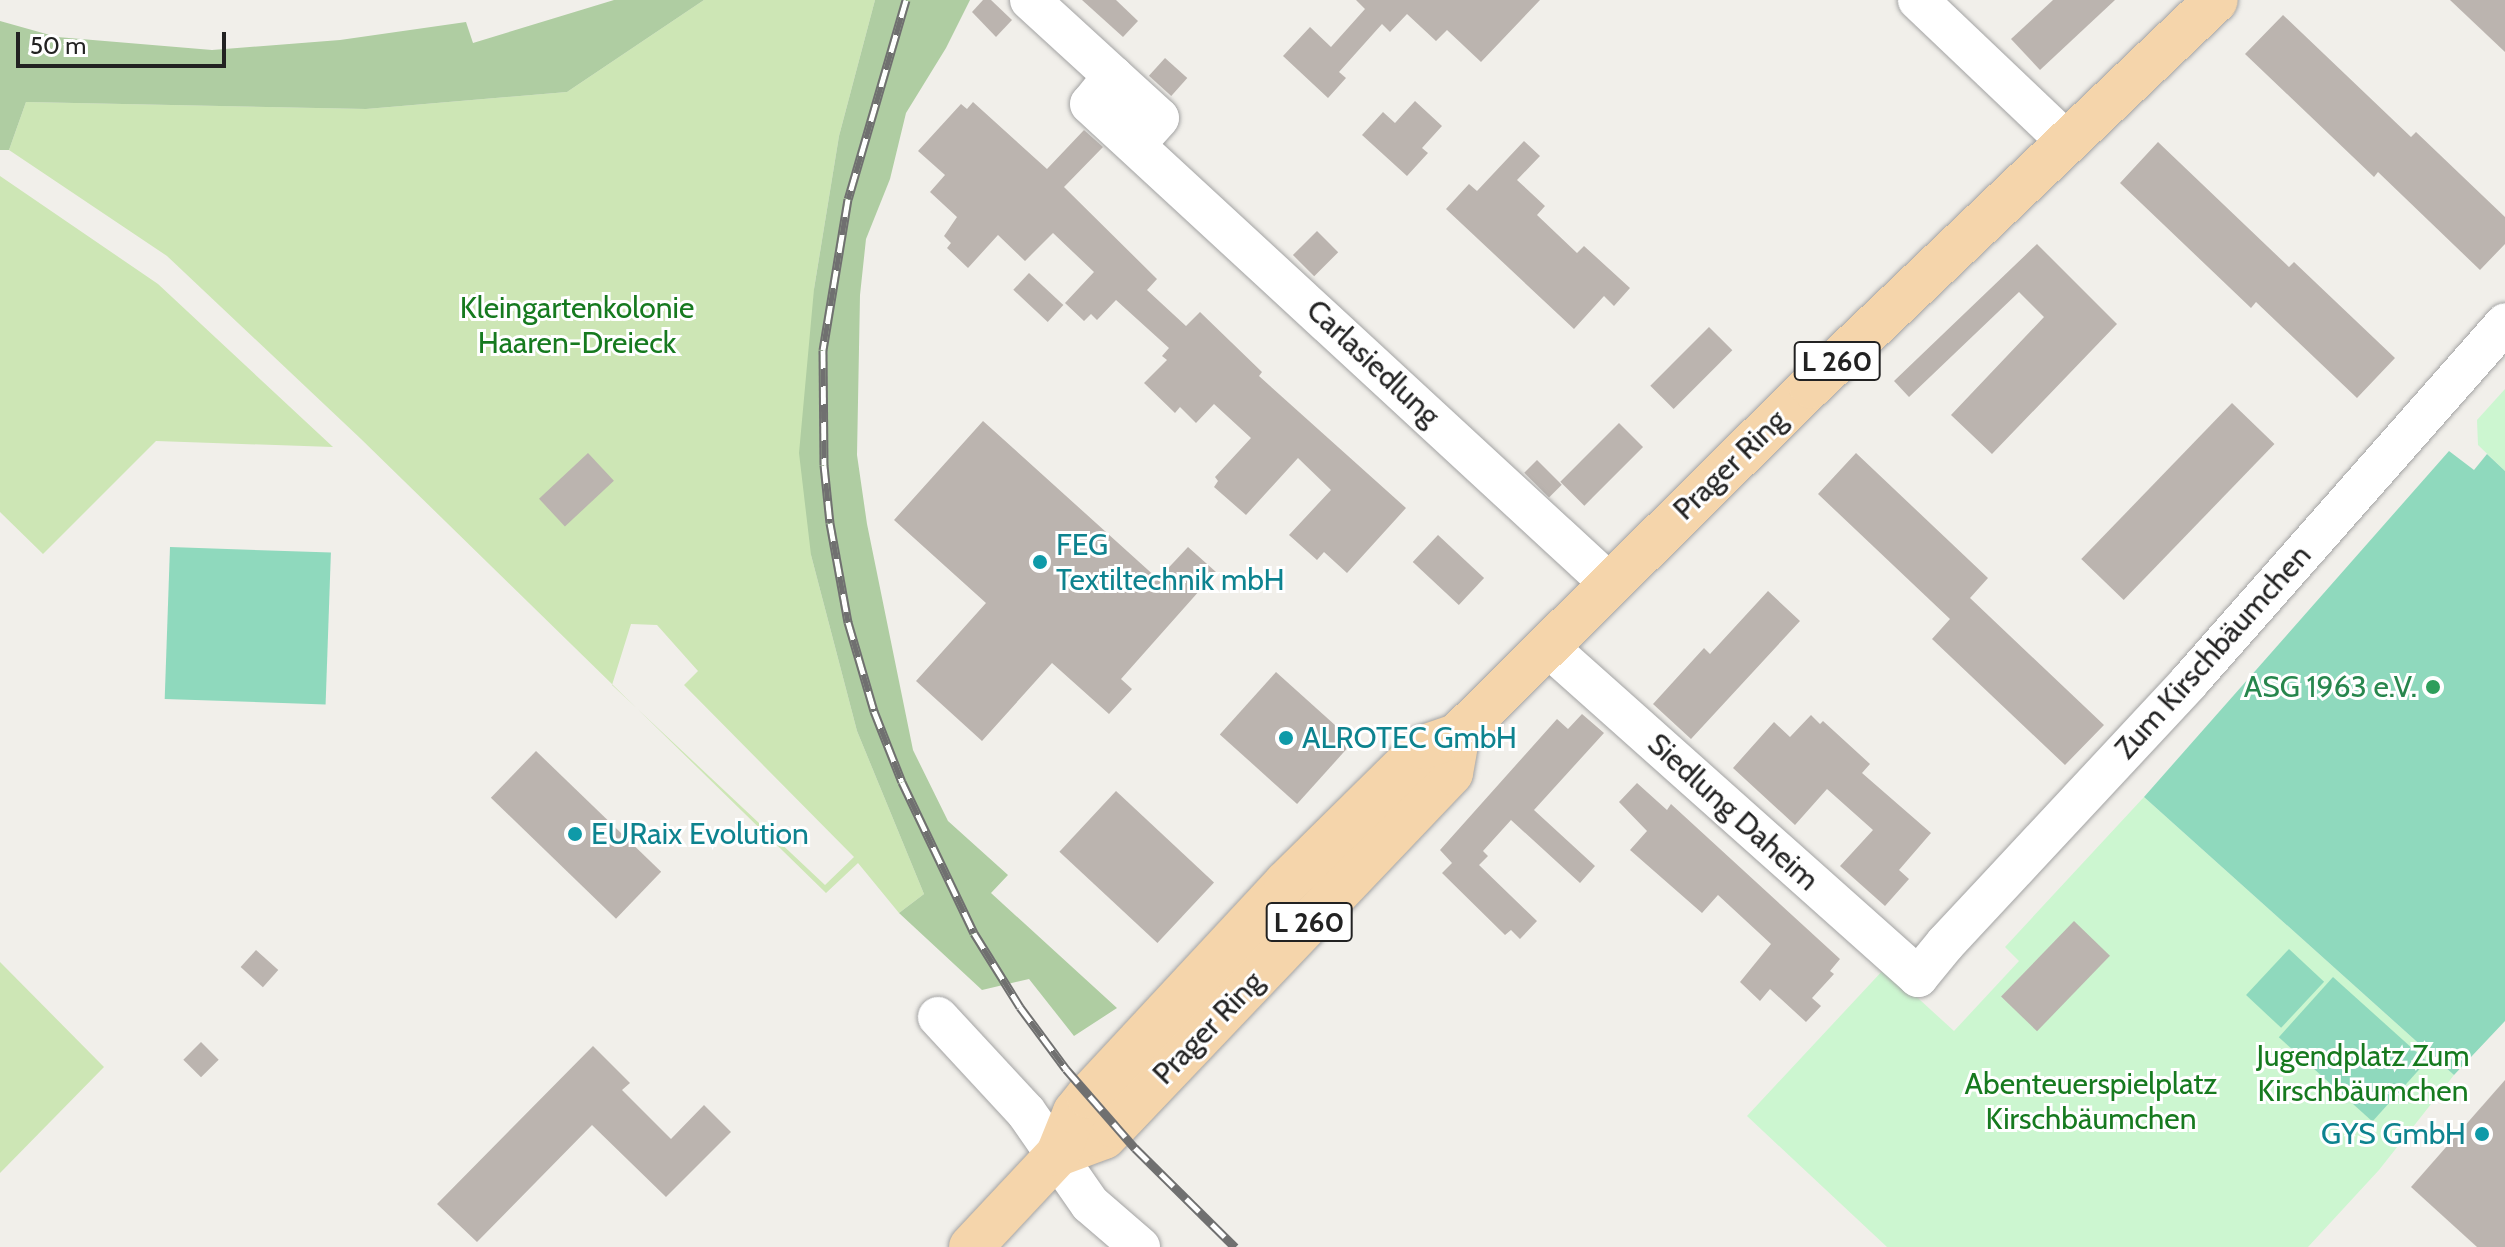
<!DOCTYPE html>
<html>
<head>
<meta charset="utf-8">
<style>
  body { margin:0 }
  #map { position:relative; width:2505px; height:1247px; overflow:hidden; background:#f1efea; font-family:Cabin,sans-serif }
  div>[style] { position:absolute }
  .grass>* { inset:0; background:#cde6b5 }
  .forest>* { inset:0; background:#afcda2 }
  .park>* { inset:0; background:#ccf6d0 }
  .pitch>* { inset:0; background:#8fd9bd; transform-origin:0 0 }
  .building>* { inset:0; background:#bbb4af; transform-origin:0 0 }
  .roads { filter:drop-shadow(0 0 2px #a3a3a3) drop-shadow(0 0 2px #a3a3a3) }
  .minor>* { height:40px; margin:-20px; padding:0 20px; transform-origin:20px; border-radius:20px; background:#fff }
  .major>* { height:44px; margin:-22px; padding:0 22px; transform-origin:22px; border-radius:22px; background:#f5d5ab }
  .rail>* { height:9px; margin-top:-4.5px; transform-origin:0; background:repeating-linear-gradient(90deg,#fff 0 18px,#707070 0 36px); box-sizing:border-box; border-block:2px solid #707070 }
  .dots>* { width:22px; height:22px; translate:-50% -50%; box-sizing:border-box; border:4px solid #fff; border-radius:50% }
  span { translate:-50% -50%; white-space:nowrap; text-align:center; line-height:1.15; -webkit-text-stroke:6px #fff; paint-order:stroke }
  .shield-label span { padding:2px 6px; background:#fff; border:2px solid; border-radius:6px; -webkit-text-stroke-width:0 }
  .shield-label { font-size:28px; color:#222; font-weight:700 }
  .park-label { font-size:30px; color:#167a1f }
  .street-label { font-size:30px; color:#222 }
  .culture-label { font-size:30px; color:#0d838f }
  .left { translate:0 -50%; text-align:left }
  .right { translate:-100% -50%; text-align:right }
  .leisure-label { font-size:30px; color:#27864d }
  .scale { position:absolute; left:16px; top:32px; width:210px; height:36px; box-sizing:border-box; border:4px solid #222; border-top:0; padding-left:10px; font-size:24px; line-height:28px; white-space:nowrap; color:#222; -webkit-text-stroke:6px #fff; paint-order:stroke }
</style>
</head>
<body>
<div id="map">
  <div class="grass">
    <div style="clip-path:polygon(evenodd,704px 0,875px 0,839px 136px,814px 289px,811px 555px,857px 731px,924px 894px,899px 913px,858px 863px,826px 893px,361px 439px,167px 256px,9px 150px,26px 102px,366px 109px,567px 92px,704px 0,631px 624px,657px 625px,698px 671px,684px 685px,854px 857px,825px 885px,612px 685px,631px 624px)"></div>
    <div style="clip-path:polygon(0 176px,158px 284px,333px 447px,156px 441px,43px 554px,0 512px)"></div>
    <div style="clip-path:polygon(0 962px,104px 1067px,0 1173px)"></div>
  </div>
  <div class="forest">
    <div style="clip-path:polygon(614px 0,704px 0,567px 92px,366px 109px,26px 102px,9px 150px,0 150px,0 21px,57px 37px,212px 50px,340px 40px,466px 22px,473px 43px)"></div>
    <div style="clip-path:polygon(875px 0,970px 0,946px 48px,906px 113px,890px 179px,866px 239px,860px 295px,857px 455px,867px 524px,913px 750px,948px 821px,1008px 875px,991px 893px,1117px 1008px,1074px 1036px,1029px 979px,982px 990px,899px 913px,924px 894px,857px 731px,811px 555px,799px 453px,814px 289px,839px 136px)"></div>
  </div>
  <div class="park">
    <div style="clip-path:polygon(2505px 389px,2505px 471px,2478px 445px,2477px 420px)"></div>
    <div style="clip-path:polygon(2144px 797px,2454px 1075px,2379px 1170px,2308px 1247px,1887px 1247px,1747px 1116px,1885px 968px,1954px 1031px,2019px 961px,2005px 947px)"></div>
  </div>
  <div class="pitch">
    <div style="clip-path:polygon(2449px 451px,2474px 470px,2487px 454px,2505px 471px,2505px 1021px,2454px 1075px,2144px 797px)"></div>
    <div style="left:170px;top:547px;width:161px;height:152px;rotate:2deg"></div>
    <div style="left:2289px;top:949px;width:48px;height:63px;rotate:43deg"></div>
    <div style="left:2333px;top:977px;width:126px;height:81px;rotate:42deg"></div>
  </div>
  <div class="building">
    <div style="clip-path:polygon(983px 0,991px 0,1012px 20px,996px 37px,972px 12px)"></div>
    <div style="clip-path:polygon(1082px 0,1116px 0,1138px 21px,1123px 37px)"></div>
    <div style="clip-path:polygon(1356px 0,1540px 0,1481px 62px,1447px 30px,1436px 41px,1407px 14px,1390px 32px,1382px 24px,1339px 72px,1346px 78px,1328px 98px,1283px 56px,1310px 27px,1331px 47px,1365px 9px)"></div>
    <div style="clip-path:polygon(2053px 0,2115px 0,2040px 70px,2011px 39px)"></div>
    <div style="clip-path:polygon(2450px 0,2505px 0,2505px 52px)"></div>
    <div style="clip-path:polygon(2283px 15px,2411px 137px,2416px 132px,2505px 217px,2505px 244px,2480px 270px,2378px 172px,2374px 177px,2245px 54px)"></div>
    <div style="left:1165px;top:58px;width:30px;height:24px;rotate:42deg"></div>
    <div style="clip-path:polygon(1415px 101px,1442px 126px,1422px 148px,1428px 153px,1407px 176px,1362px 135px,1383px 112px,1395px 123px)"></div>
    <div style="clip-path:polygon(973px 102px,1047px 169px,1084px 130px,1103px 147px,1064px 187px,1157px 279px,1147px 290px,1186px 326px,1200px 312px,1262px 372px,1259px 376px,1406px 508px,1347px 573px,1324px 552px,1317px 560px,1289px 535px,1331px 490px,1298px 458px,1246px 515px,1214px 487px,1218px 481px,1215px 477px,1251px 438px,1214px 404px,1196px 423px,1180px 407px,1175px 413px,1144px 383px,1167px 360px,1162px 356px,1169px 348px,1116px 300px,1097px 320px,1091px 314px,1084px 321px,1065px 303px,1094px 272px,1053px 233px,1025px 261px,998px 235px,968px 268px,947px 248px,951px 243px,944px 236px,957px 217px,930px 192px,945px 175px,918px 151px,961px 104px,967px 109px)"></div>
    <div style="clip-path:polygon(1524px 141px,1540px 156px,1517px 180px,1545px 206px,1537px 215px,1577px 253px,1584px 246px,1630px 288px,1614px 306px,1604px 296px,1574px 329px,1446px 209px,1469px 184px,1477px 191px)"></div>
    <div style="clip-path:polygon(2158px 142px,2289px 267px,2294px 262px,2395px 358px,2357px 398px,2256px 302px,2251px 308px,2120px 183px)"></div>
    <div style="left:1317px;top:231px;width:30px;height:34px;rotate:45deg"></div>
    <div style="clip-path:polygon(2037px 244px,2117px 324px,1992px 454px,1951px 415px,2044px 317px,2019px 292px,1909px 397px,1894px 381px)"></div>
    <div style="left:1029px;top:273px;width:47px;height:23px;rotate:43deg"></div>
    <div style="left:1709px;top:327px;width:33px;height:83px;rotate:45deg"></div>
    <div style="left:2232px;top:403px;width:59px;height:217px;rotate:44deg"></div>
    <div style="clip-path:polygon(983px 421px,1158px 579px,1188px 547px,1216px 572px,1121px 679px,1132px 689px,1109px 714px,1052px 663px,982px 741px,916px 681px,986px 603px,894px 520px)"></div>
    <div style="left:1619px;top:423px;width:34px;height:83px;rotate:45deg"></div>
    <div style="left:588px;top:453px;width:38px;height:67px;rotate:47deg"></div>
    <div style="clip-path:polygon(1856px 453px,1988px 578px,1970px 598px,2104px 725px,2065px 765px,1932px 639px,1950px 619px,1818px 494px)"></div>
    <div style="left:1537px;top:460px;width:35px;height:18px;rotate:45deg"></div>
    <div style="left:1438px;top:535px;width:63px;height:37px;rotate:43deg"></div>
    <div style="clip-path:polygon(1768px 591px,1800px 621px,1691px 739px,1653px 704px,1704px 648px,1710px 654px)"></div>
    <div style="left:1276px;top:672px;width:104px;height:84px;rotate:42deg"></div>
    <div style="clip-path:polygon(1582px 714px,1604px 733px,1534px 810px,1595px 866px,1580px 883px,1511px 820px,1483px 851px,1488px 856px,1479px 865px,1537px 921px,1520px 939px,1511px 930px,1505px 935px,1442px 873px,1452px 863px,1440px 850px,1557px 719px,1568px 729px)"></div>
    <div style="clip-path:polygon(1811px 715px,1820px 724px,1823px 721px,1870px 764px,1862px 773px,1931px 833px,1899px 870px,1909px 879px,1885px 906px,1840px 866px,1873px 830px,1827px 789px,1795px 825px,1733px 768px,1774px 722px,1790px 737px)"></div>
    <div style="left:536px;top:751px;width:174px;height:65px;rotate:44deg"></div>
    <div style="clip-path:polygon(1637px 783px,1667px 810px,1671px 804px,1840px 959px,1830px 971px,1834px 974px,1812px 998px,1821px 1006px,1806px 1022px,1770px 989px,1760px 1001px,1740px 982px,1771px 944px,1718px 895px,1702px 913px,1630px 850px,1647px 831px,1619px 802px)"></div>
    <div style="left:1116px;top:791px;width:134px;height:83px;rotate:43deg"></div>
    <div style="left:2074px;top:921px;width:50px;height:105px;rotate:44deg"></div>
    <div style="left:256px;top:950px;width:30px;height:23px;rotate:42deg"></div>
    <div style="left:201px;top:1042px;width:25px;height:25px;rotate:45deg"></div>
    <div style="clip-path:polygon(593px 1046px,630px 1083px,622px 1090px,671px 1139px,704px 1105px,731px 1132px,666px 1197px,592px 1125px,477px 1242px,437px 1204px)"></div>
    <div style="clip-path:polygon(2505px 1080px,2505px 1247px,2477px 1247px,2411px 1187px)"></div>
  </div>
  <div class="roads">
    <div class="minor">
      <div style="left:1030px;top:0;width:113px;rotate:42.5deg"></div>
      <div style="left:1113px;top:76px;width:36px;rotate:129deg"></div>
      <div style="left:1090px;top:104px;width:706px;rotate:42.7deg"></div>
      <div style="left:1918px;top:0;width:206px;rotate:43.6deg"></div>
      <div style="left:1113px;top:76px;width:62px;rotate:42.4deg"></div>
      <div style="left:1159px;top:118px;width:36px;rotate:132deg"></div>
      <div style="left:1548px;top:647px;width:496px;rotate:41.7deg"></div>
      <div style="left:1918px;top:977px;width:43px;rotate:-50.7deg"></div>
      <div style="left:1945px;top:944px;width:358px;rotate:-47deg"></div>
      <div style="left:2189px;top:682px;width:478px;rotate:-48.6deg"></div>
      <div style="left:938px;top:1017px;width:129px;rotate:47.2deg"></div>
      <div style="left:1026px;top:1112px;width:112px;rotate:55.2deg"></div>
      <div style="left:1090px;top:1204px;width:66px;rotate:40.7deg"></div>
    </div>
    <div class="major">
      <div style="left:1058px;top:1154px;width:49px;rotate:-20.3deg"></div>
      <div style="left:1104px;top:1137px;width:16px;rotate:-45deg"></div>
      <div style="left:1115px;top:1126px;width:487px;rotate:-46.4deg"></div>
      <div style="left:1451px;top:773px;width:39px;rotate:-80deg"></div>
      <div style="left:971px;top:1247px;width:127px;rotate:-46.9deg"></div>
      <div style="left:1058px;top:1154px;width:45px;rotate:-68deg"></div>
      <div style="left:1075px;top:1112px;width:21px;rotate:-51deg"></div>
      <div style="left:1088px;top:1096px;width:291px;rotate:-47.1deg"></div>
      <div style="left:1286px;top:883px;width:194px;rotate:-44.6deg"></div>
      <div style="left:1424px;top:747px;width:36px;rotate:-19deg"></div>
      <div style="left:1458px;top:735px;width:496px;rotate:-44.7deg"></div>
      <div style="left:1811px;top:386px;width:559px;rotate:-43.62deg"></div>
    </div>
  </div>
  <div class="rail">
    <div style="left:906px;top:0;width:207px;rotate:106.2deg"></div>
    <div style="left:848px;top:199px;width:153px;rotate:99.4deg"></div>
    <div style="left:823px;top:350px;width:115px;rotate:89.5deg"></div>
    <div style="left:824px;top:465px;width:58px;rotate:84.1deg"></div>
    <div style="left:830px;top:523px;width:101px;rotate:79.7deg"></div>
    <div style="left:848px;top:622px;width:93px;rotate:73.7deg"></div>
    <div style="left:874px;top:711px;width:76px;rotate:68.5deg"></div>
    <div style="left:902px;top:782px;width:167px;rotate:64.5deg"></div>
    <div style="left:974px;top:933px;width:87px;rotate:58.1deg"></div>
    <div style="left:1020px;top:1007px;width:77px;rotate:53.4deg"></div>
    <div style="left:1066px;top:1069px;width:105px;rotate:48.9deg"></div>
    <div style="left:1135px;top:1148px;width:141px;rotate:44.7deg"></div>
  </div>
  <div class="dots">
    <div style="left:1040px;top:562px;background:#0f9aa8"></div>
    <div style="left:2433px;top:687px;background:#2e9e5b"></div>
    <div style="left:1286px;top:738px;background:#0f9aa8"></div>
    <div style="left:575px;top:834px;background:#0f9aa8"></div>
    <div style="left:2482px;top:1134px;background:#0f9aa8"></div>
  </div>
  <div class="shield-label">
    <span style="left:1837px;top:361px">L 260</span>
    <span style="left:1309px;top:922px">L 260</span>
  </div>
  <div class="park-label">
    <span style="left:577px;top:325px">Kleingartenkolonie<br>Haaren-Dreieck</span>
    <span style="left:2363px;top:1073px">Jugendplatz Zum<br>Kirschbäumchen</span>
    <span style="left:2091px;top:1101px">Abenteuerspielplatz<br>Kirschbäumchen</span>
  </div>
  <div class="street-label">
    <span style="left:1373px;top:363px;rotate:43deg">Carlasiedlung</span>
    <span style="left:1730px;top:465px;rotate:-44deg">Prager Ring</span>
    <span style="left:2213px;top:652px;rotate:-48deg">Zum Kirschbäumchen</span>
    <span style="left:1733px;top:812px;rotate:42deg">Siedlung Daheim</span>
    <span style="left:1208px;top:1028px;rotate:-46deg">Prager Ring</span>
  </div>
  <div class="culture-label">
    <span class="left" style="left:1056px;top:562px">FEG<br>Textiltechnik mbH</span>
    <span class="left" style="left:1302px;top:738px">ALROTEC GmbH</span>
    <span class="left" style="left:591px;top:834px">EURaix Evolution</span>
    <span class="right" style="left:2466px;top:1134px">GYS GmbH</span>
  </div>
  <div class="leisure-label">
    <span class="right" style="left:2417px;top:687px">ASG 1963 e.V.</span>
  </div>
  <div class="scale">50 m</div>
</div>
</body>
</html>
